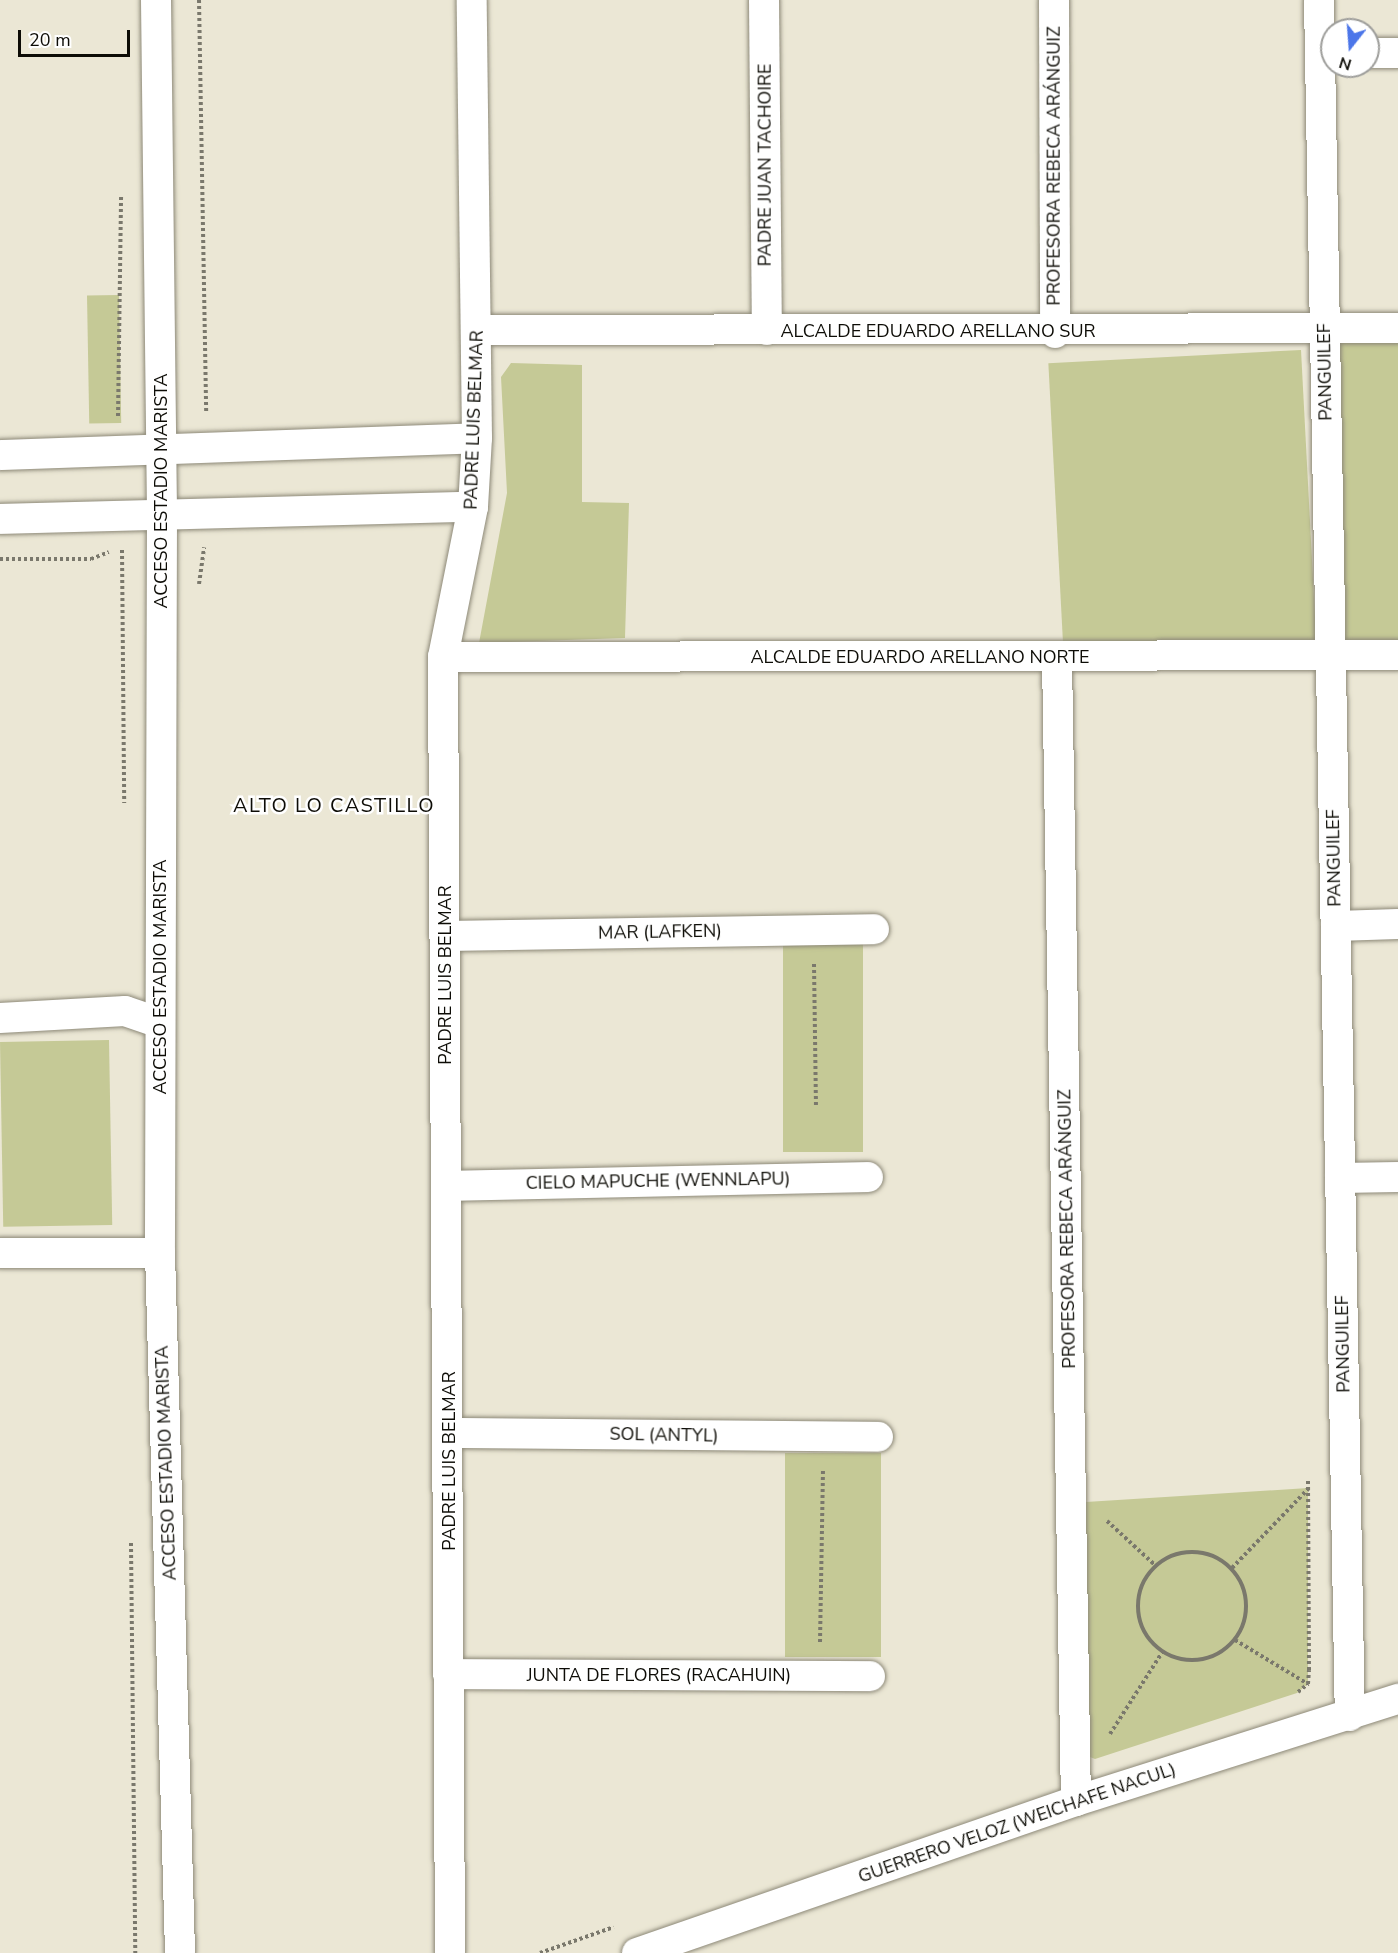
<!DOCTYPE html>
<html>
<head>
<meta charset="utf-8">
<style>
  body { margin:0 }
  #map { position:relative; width:1398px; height:1953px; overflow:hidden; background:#ebe7d5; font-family:"Nunito Sans",sans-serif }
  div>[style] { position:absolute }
  .green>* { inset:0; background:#c5c996; transform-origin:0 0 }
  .path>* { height:4px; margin-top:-2px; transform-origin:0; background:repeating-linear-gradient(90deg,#7a786c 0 3px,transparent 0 6px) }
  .path>.ring { margin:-2px; padding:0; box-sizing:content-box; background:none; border:4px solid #7a786c; border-radius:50% }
  .roads { filter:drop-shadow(0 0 2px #8d8978) drop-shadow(0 0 2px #8d8978) }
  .street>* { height:30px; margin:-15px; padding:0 15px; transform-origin:15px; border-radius:15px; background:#fff }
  span { translate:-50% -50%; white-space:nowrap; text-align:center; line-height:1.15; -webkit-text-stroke:5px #fff; paint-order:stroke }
  .street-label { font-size:18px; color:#0d0c06 }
  .neighbourhood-label { font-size:20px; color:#0d0c06; letter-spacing:1.5px }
  .north { position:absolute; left:1320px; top:18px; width:60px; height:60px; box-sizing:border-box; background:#fff; border:2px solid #9e9e9b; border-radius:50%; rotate:197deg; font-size:16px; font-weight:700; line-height:24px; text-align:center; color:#0d0c06 }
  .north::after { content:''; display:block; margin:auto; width:21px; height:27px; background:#4c76e9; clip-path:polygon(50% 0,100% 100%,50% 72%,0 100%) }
  .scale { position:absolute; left:18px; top:30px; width:112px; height:27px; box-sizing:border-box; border:3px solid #0d0c06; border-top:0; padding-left:8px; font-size:18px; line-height:21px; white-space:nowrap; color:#0d0c06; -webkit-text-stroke:4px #fff; paint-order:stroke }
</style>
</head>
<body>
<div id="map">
  <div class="green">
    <div style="left:119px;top:295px;width:128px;height:32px;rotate:89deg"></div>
    <div style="left:1398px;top:339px;width:303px;height:68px;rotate:90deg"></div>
    <div style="left:1301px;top:350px;width:292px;height:253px;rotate:87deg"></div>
    <div style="clip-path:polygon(511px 363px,582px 365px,582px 502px,629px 503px,625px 638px,479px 643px,507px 493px,501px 377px)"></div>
    <div style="left:783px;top:942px;width:80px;height:210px"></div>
    <div style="left:109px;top:1040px;width:185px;height:109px;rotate:89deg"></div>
    <div style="left:785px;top:1453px;width:96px;height:204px"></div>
    <div style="clip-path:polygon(1308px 1488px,1308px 1684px,1297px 1693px,1095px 1759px,1085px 1755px,1086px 1502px)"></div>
  </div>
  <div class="path">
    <div style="left:199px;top:0;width:414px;rotate:89deg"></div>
    <div style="left:118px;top:416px;width:220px;rotate:-89.2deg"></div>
    <div style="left:122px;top:550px;width:253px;rotate:89.5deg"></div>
    <div style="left:0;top:559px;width:91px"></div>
    <div style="left:91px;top:559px;width:19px;rotate:-21deg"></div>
    <div style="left:199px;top:584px;width:37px;rotate:-82deg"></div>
    <div style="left:814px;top:964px;width:141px;rotate:89.2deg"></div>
    <div style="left:1107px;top:1521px;width:65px;rotate:42.5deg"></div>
    <div style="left:131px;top:1543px;width:410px;rotate:89.4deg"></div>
    <div class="ring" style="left:1138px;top:1552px;width:104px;height:104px"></div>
    <div style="left:1232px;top:1568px;width:110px;rotate:-46.1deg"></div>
    <div style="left:1235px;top:1640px;width:85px;rotate:31.1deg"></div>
    <div style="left:820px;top:1642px;width:172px;rotate:-89deg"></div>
    <div style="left:1298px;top:1692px;width:13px;rotate:-39deg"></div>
    <div style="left:1308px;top:1684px;width:14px;rotate:-86deg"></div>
    <div style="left:1309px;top:1670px;width:191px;rotate:-90.3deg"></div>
    <div style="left:1110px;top:1734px;width:98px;rotate:-57.4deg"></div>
    <div style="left:540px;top:1953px;width:78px;rotate:-19.4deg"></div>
  </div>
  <div class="roads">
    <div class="street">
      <div style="left:156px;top:0;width:515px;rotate:89.33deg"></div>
      <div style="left:162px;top:515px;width:738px;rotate:90.16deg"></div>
      <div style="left:160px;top:1253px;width:700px;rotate:88.36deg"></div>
      <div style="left:764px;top:0;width:330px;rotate:89.5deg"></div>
      <div style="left:1054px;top:0;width:333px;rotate:89.8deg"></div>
      <div style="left:1319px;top:0;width:1716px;rotate:88.97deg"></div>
      <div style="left:1368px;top:53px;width:30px"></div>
      <div style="left:477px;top:330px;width:921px;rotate:-0.12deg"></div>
      <div style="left:0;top:455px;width:477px;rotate:-2deg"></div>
      <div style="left:0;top:519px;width:473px;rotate:-1.5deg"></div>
      <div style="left:443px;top:657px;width:955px;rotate:-0.12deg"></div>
      <div style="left:1057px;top:658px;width:1143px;rotate:89.05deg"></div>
      <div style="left:1336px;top:926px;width:62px;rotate:-1.8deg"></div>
      <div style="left:445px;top:936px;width:429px;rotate:-0.9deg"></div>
      <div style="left:0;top:1018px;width:125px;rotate:-3.2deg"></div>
      <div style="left:125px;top:1011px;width:37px;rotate:19deg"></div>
      <div style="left:1340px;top:1178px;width:58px;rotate:-1deg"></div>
      <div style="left:447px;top:1186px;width:421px;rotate:-1.2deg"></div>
      <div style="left:0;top:1253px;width:160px"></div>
      <div style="left:449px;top:1433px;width:429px;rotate:0.5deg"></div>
      <div style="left:448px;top:1674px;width:422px;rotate:0.3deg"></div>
      <div style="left:450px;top:1953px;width:1296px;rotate:-90.31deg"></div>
      <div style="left:443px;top:657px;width:153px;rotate:-78.7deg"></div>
      <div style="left:473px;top:507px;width:69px;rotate:-86.7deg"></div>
      <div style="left:477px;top:438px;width:438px;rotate:-90.7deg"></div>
      <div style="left:637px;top:1953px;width:465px;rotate:-19.1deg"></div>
      <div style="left:1076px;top:1801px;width:338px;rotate:-17.6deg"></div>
    </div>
  </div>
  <div class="street-label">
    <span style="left:765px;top:165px;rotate:-90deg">PADRE JUAN TACHOIRE</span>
    <span style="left:1054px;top:166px;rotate:-90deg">PROFESORA REBECA ARÁNGUIZ</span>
    <span style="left:938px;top:331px">ALCALDE EDUARDO ARELLANO SUR</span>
    <span style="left:1325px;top:372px;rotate:-91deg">PANGUILEF</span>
    <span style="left:474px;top:420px;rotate:-88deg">PADRE LUIS BELMAR</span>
    <span style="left:161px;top:491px;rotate:-90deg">ACCESO ESTADIO MARISTA</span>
    <span style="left:920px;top:657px">ALCALDE EDUARDO ARELLANO NORTE</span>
    <span style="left:1334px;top:858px;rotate:-91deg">PANGUILEF</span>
    <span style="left:660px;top:932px;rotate:-1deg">MAR (LAFKEN)</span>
    <span style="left:445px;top:975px;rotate:-90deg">PADRE LUIS BELMAR</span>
    <span style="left:160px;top:977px;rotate:-90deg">ACCESO ESTADIO MARISTA</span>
    <span style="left:658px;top:1181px;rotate:-1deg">CIELO MAPUCHE (WENNLAPU)</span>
    <span style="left:1067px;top:1229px;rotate:-91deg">PROFESORA REBECA ARÁNGUIZ</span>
    <span style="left:1343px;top:1344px;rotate:-91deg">PANGUILEF</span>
    <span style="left:664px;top:1435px;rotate:1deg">SOL (ANTYL)</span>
    <span style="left:449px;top:1461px;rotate:-90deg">PADRE LUIS BELMAR</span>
    <span style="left:166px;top:1463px;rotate:-92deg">ACCESO ESTADIO MARISTA</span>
    <span style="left:659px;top:1675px">JUNTA DE FLORES (RACAHUIN)</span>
    <span style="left:1017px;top:1823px;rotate:-19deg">GUERRERO VELOZ (WEICHAFE NACUL)</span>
  </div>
  <div class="neighbourhood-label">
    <span style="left:334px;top:805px">ALTO LO CASTILLO</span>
  </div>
  <div class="north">N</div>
  <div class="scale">20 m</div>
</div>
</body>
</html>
